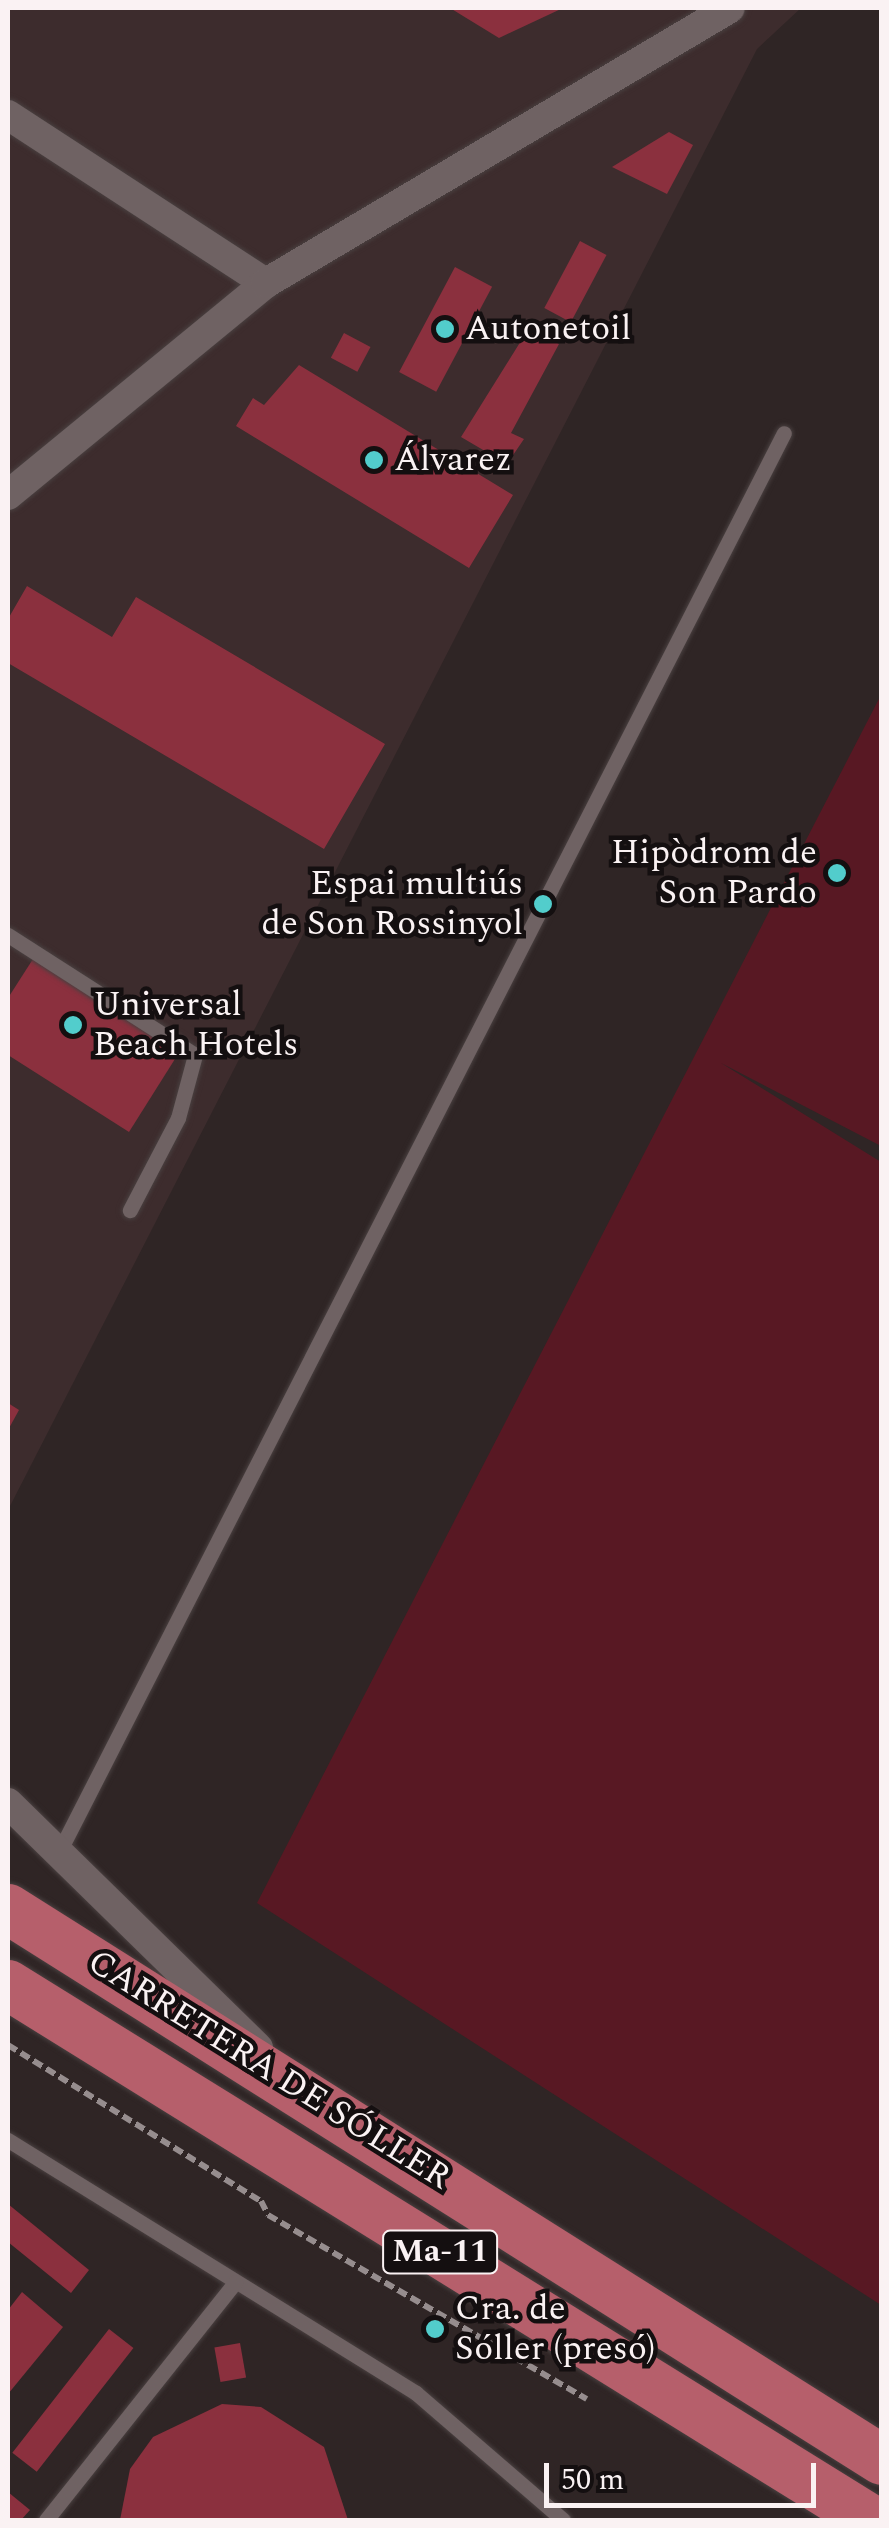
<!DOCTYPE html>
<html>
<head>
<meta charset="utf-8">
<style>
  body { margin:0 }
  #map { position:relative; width:889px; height:2528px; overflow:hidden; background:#2f2525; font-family:Spectral,serif }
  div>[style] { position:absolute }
  .built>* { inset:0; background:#3d2c2d }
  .green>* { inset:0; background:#581823 }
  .building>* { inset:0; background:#8b303e; transform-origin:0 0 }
  .path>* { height:6px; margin-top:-3px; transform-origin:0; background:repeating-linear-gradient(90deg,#968d8e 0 10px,transparent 0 15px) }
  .roads { filter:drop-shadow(0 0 2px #494040) drop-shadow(0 0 2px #494040) }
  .lane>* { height:15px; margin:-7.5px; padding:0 7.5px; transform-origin:7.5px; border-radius:7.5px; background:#6f6263 }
  .street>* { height:30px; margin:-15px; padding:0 15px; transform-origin:15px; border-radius:15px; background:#6f6263 }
  .primary>* { height:50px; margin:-25px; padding:0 25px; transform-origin:25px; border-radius:25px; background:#b65f6b }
  .dots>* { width:28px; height:28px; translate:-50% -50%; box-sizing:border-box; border:5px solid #140f10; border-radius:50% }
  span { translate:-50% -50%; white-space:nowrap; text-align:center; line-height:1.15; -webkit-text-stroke:9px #140f10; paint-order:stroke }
  .shield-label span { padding:2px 8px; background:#140f10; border:2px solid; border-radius:8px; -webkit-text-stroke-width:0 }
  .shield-label { font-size:32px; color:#faf2f3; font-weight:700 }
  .poi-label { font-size:35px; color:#faf2f3 }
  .left { translate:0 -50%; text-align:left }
  .right { translate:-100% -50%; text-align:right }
  .street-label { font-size:35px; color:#faf2f3 }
  .frame { position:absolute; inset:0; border:10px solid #faf2f3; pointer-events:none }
  .scale { position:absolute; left:544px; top:2463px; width:272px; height:45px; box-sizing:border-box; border:5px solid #faf2f3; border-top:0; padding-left:12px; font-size:30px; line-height:35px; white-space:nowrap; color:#faf2f3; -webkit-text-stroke:8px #140f10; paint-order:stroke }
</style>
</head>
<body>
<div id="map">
  <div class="built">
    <div style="clip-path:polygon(8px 8px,801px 8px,757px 49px,8px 1510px)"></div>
  </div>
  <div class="green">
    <div style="clip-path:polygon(881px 695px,881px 1146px,721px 1063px,881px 1162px,881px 2305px,257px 1903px)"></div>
  </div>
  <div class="building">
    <div style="clip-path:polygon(450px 8px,563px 8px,499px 38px)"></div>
    <div style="clip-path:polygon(669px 132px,693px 145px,667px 194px,612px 167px)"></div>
    <div style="left:580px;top:241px;width:30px;height:76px;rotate:28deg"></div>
    <div style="left:455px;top:267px;width:42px;height:119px;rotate:28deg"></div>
    <div style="clip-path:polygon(529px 328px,559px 344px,511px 433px,524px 439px,507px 464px,461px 437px)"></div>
    <div style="left:344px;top:333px;width:30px;height:28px;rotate:28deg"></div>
    <div style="clip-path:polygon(299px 365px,513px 495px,469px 568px,236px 426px,253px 398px,264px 405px)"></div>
    <div style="clip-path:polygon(27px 586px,112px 637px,136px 597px,385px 744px,324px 849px,8px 663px,8px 619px)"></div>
    <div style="clip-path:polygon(33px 959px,180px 1051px,129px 1132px,8px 1055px,8px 998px)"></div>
    <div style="clip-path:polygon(8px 1403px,19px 1410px,8px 1430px)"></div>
    <div style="clip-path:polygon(8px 2204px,89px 2270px,71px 2293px,8px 2242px)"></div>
    <div style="clip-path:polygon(22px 2292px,63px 2327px,8px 2394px,8px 2310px)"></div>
    <div style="left:109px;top:2329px;width:31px;height:157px;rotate:38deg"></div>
    <div style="left:240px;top:2343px;width:35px;height:26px;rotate:80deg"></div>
    <div style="clip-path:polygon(222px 2404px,261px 2407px,324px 2447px,348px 2520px,120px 2520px,130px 2469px,153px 2437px)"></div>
    <div style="clip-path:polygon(8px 2492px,30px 2510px,21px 2520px,8px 2520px)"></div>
  </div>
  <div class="path">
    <div style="left:8px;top:2045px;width:297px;rotate:31.7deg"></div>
    <div style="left:261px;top:2201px;width:16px;rotate:63deg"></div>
    <div style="left:268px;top:2215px;width:368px;rotate:30deg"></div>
  </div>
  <div class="roads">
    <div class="lane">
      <div style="left:8px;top:935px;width:222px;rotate:32.7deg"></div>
      <div style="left:195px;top:1055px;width:65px;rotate:105.1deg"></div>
      <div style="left:178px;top:1118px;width:104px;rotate:117.6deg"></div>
      <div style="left:60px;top:1850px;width:1591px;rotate:-62.94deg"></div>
      <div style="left:8px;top:2140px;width:480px;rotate:31.8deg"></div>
      <div style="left:416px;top:2393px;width:194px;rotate:40.8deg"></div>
      <div style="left:46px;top:2520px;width:304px;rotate:-51.5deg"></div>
    </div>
    <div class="street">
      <div style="left:8px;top:115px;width:308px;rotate:33.1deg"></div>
      <div style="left:8px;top:495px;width:334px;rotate:-39.4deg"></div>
      <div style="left:266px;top:283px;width:539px;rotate:-30.65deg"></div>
      <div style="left:8px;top:1803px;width:350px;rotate:44.4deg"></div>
    </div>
    <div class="primary">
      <div style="left:8px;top:1909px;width:1033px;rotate:32.23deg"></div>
      <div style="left:8px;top:1985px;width:1015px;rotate:31.8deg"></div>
    </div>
  </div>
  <div class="dots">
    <div style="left:445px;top:329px;background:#52cdcc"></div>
    <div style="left:374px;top:460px;background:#52cdcc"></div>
    <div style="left:837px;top:873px;background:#52cdcc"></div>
    <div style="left:543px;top:904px;background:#52cdcc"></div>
    <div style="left:73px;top:1025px;background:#52cdcc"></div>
    <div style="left:435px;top:2329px;background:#52cdcc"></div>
  </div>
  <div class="shield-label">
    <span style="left:440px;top:2252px">Ma-11</span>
  </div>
  <div class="poi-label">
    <span class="left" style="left:465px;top:329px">Autonetoil</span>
    <span class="left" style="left:394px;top:460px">Álvarez</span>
    <span class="right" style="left:817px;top:873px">Hipòdrom de<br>Son Pardo</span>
    <span class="right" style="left:523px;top:904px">Espai multiús<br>de Son Rossinyol</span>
    <span class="left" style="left:93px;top:1025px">Universal<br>Beach Hotels</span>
    <span class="left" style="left:455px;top:2329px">Cra. de<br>Sóller (presó)</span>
  </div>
  <div class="street-label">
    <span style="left:269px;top:2070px;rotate:32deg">CARRETERA DE SÓLLER</span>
  </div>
  <div class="frame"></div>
  <div class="scale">50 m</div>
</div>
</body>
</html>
